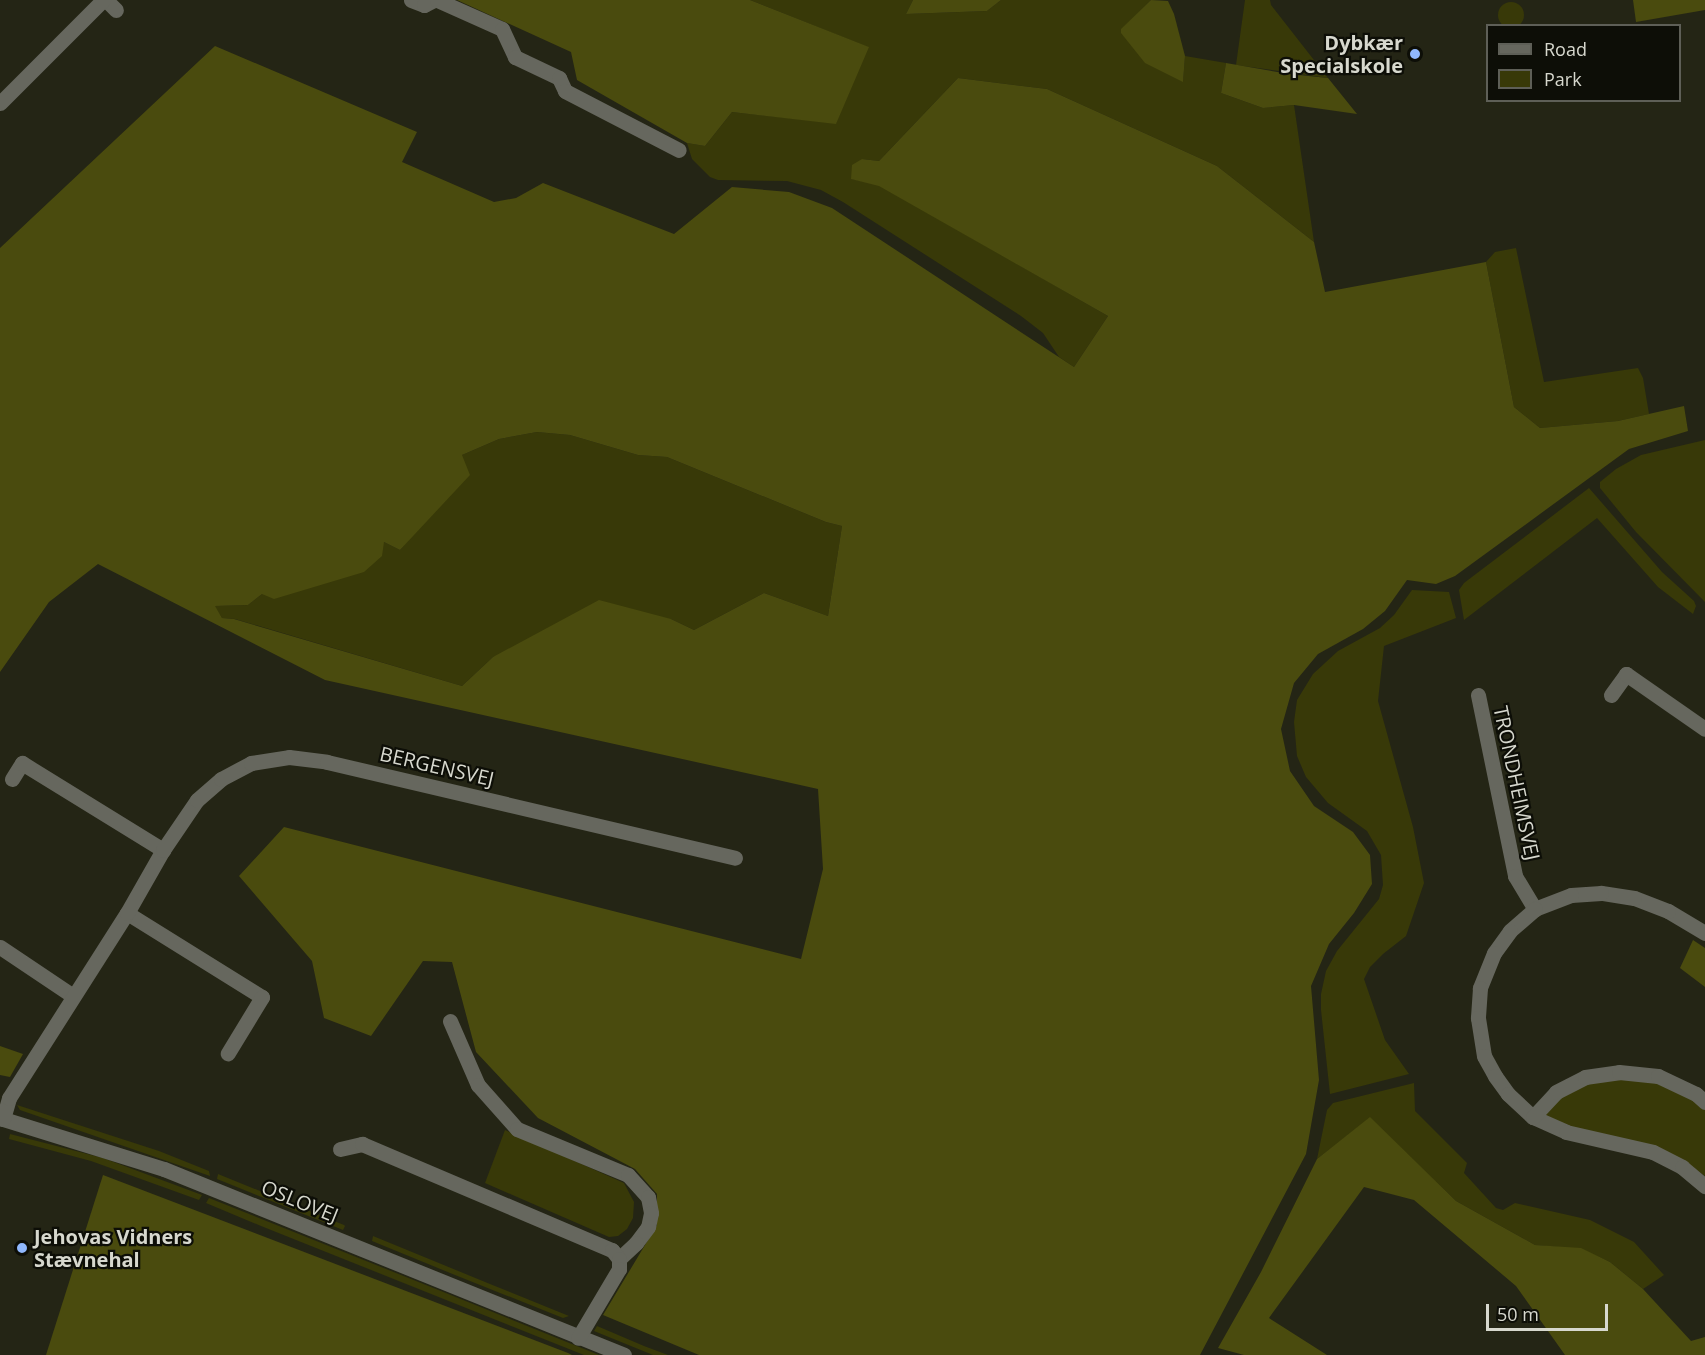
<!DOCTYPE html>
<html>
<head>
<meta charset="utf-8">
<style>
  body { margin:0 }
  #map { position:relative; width:1705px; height:1355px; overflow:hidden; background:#242515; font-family:"Open Sans",sans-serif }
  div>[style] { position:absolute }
  .green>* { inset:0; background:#383908 }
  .round { border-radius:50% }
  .forest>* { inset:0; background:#4a4b0e }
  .minor>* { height:15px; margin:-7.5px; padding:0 7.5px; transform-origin:7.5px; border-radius:7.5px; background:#66675e }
  .dots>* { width:16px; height:16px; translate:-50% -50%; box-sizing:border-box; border:3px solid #0d0e07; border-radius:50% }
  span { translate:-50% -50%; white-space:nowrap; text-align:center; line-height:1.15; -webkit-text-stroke:4.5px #0d0e07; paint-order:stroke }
  .poi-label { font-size:20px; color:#d7d8ce; font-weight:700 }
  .right { translate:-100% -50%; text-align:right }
  .left { translate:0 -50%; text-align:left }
  .street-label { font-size:20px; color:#d7d8ce }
  .legend { position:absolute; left:1486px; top:24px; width:195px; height:78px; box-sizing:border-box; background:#0d0e07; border:2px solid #5e5f57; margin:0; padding:8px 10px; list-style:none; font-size:18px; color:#d7d8ce }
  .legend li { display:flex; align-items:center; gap:12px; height:30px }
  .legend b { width:30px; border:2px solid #5e5f57 }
  .scale { position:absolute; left:1486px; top:1304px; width:122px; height:27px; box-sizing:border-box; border:3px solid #d7d8ce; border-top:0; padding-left:8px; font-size:18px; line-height:21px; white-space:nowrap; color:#d7d8ce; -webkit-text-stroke:4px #0d0e07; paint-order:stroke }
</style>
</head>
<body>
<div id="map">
  <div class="green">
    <div style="clip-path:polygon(750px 0,913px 0,906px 14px,987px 11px,1001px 0,1151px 0,1122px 29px,1183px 81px,1185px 56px,1226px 63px,1221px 93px,1263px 108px,1294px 105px,1314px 242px,1217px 166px,1047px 89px,958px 78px,879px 161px,862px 159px,852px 179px,879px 185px,1108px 316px,1074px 367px,1059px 357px,1043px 333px,1021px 316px,843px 202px,821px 190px,787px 181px,718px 180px,710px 177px,692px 159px,687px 143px,705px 146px,732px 112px,836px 123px,868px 47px)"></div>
    <div style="clip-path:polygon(1245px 0,1270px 0,1271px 5px,1328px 78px,1236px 65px)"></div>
    <div class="round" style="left:1498px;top:2px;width:26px;height:26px"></div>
    <div style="clip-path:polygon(1516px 248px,1544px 382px,1638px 368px,1643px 378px,1649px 414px,1618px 421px,1540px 428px,1514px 407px,1486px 262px,1495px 252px)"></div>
    <div style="clip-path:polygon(537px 432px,570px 435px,638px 455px,667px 457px,826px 522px,842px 526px,828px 616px,764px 593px,694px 630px,671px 619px,493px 657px,462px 686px,235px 619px,222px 618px,214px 606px,248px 605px,262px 594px,384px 542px,400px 550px,417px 530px,462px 455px,499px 439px)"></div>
    <div style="clip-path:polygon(1705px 440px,1705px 602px,1636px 532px,1600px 488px,1600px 482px,1616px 469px,1641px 455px)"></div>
    <div style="clip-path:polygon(1589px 488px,1662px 572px,1694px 601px,1696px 606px,1693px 614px,1658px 587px,1597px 518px,1464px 620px,1459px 590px,1464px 583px)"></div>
    <div style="clip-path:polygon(1412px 590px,1449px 592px,1456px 618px,1384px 646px,1378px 701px,1413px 827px,1424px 883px,1406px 936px,1383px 954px,1370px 967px,1364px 979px,1385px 1040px,1409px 1074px,1330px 1094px,1321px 1010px,1321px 994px,1326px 971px,1337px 951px,1379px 899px,1383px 885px,1381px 855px,1367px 831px,1328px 803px,1306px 777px,1297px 756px,1294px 722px,1297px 700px,1313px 674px,1338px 651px,1380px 628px,1394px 615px)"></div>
    <div style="clip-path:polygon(1619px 1077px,1656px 1081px,1692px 1098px,1705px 1110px,1705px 1176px,1691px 1166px,1557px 1122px,1546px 1116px,1546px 1110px,1562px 1096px,1591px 1082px)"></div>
    <div style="clip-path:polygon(1414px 1083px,1415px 1111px,1467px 1163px,1464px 1173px,1496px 1208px,1503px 1210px,1515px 1203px,1590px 1220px,1634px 1242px,1664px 1275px,1643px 1289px,1610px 1262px,1581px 1249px,1535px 1245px,1456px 1201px,1370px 1118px,1317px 1159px,1327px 1110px,1333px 1103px)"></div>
    <div style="clip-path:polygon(17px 1105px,159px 1151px,209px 1171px,210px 1176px,20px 1110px)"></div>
    <div style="clip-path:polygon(505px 1130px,624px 1183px,634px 1202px,633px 1218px,627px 1229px,618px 1236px,609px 1237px,485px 1183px)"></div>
    <div style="clip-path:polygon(10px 1134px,103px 1158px,202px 1195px,199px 1200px,91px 1161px,9px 1139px)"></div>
    <div style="clip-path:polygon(218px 1174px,344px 1225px,345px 1226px,343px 1230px,296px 1211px,217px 1179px)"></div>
    <div style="clip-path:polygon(209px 1198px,431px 1287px,599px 1355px,584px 1355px,261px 1226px,206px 1203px)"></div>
    <div style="clip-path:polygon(373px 1236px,490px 1284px,569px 1316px,563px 1318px,455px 1275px,372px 1241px)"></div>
    <div style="clip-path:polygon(597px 1326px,644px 1346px,668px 1355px,653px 1355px,594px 1331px)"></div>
  </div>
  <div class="forest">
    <div style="clip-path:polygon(457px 0,750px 0,869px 47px,836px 124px,732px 112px,705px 146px,687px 143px,577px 80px,571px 52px)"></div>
    <div style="clip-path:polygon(913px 0,1001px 0,987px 11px,906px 14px)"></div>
    <div style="clip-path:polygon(1151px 0,1168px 1px,1174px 14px,1185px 56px,1183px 82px,1145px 63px,1121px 33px,1121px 29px)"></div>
    <div style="clip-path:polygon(1633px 0,1705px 0,1705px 10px,1636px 22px)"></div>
    <div style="clip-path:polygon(evenodd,215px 46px,417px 132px,402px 162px,494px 202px,516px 198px,543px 183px,674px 234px,732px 187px,789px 192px,832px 208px,1074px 367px,1108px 316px,879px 186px,851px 179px,852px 165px,862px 159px,879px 161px,958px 78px,1047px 89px,1217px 166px,1314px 242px,1325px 292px,1486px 262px,1514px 407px,1540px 428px,1618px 421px,1684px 406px,1688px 431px,1629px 449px,1455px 576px,1436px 584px,1407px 580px,1385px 611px,1363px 629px,1318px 654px,1294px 683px,1281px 729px,1290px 771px,1314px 806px,1353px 832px,1370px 855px,1372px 884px,1354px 913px,1329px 944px,1311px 986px,1319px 1080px,1306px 1154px,1200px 1355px,699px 1355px,603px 1315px,657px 1225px,657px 1194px,635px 1169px,538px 1118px,476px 1052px,452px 962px,423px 961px,371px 1036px,324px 1018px,312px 961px,239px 876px,284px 827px,801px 959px,823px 869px,818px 789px,325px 680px,98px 564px,49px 602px,0 672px,0 248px,215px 46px,537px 432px,570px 435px,638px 455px,667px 457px,826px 522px,842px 526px,828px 616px,764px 593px,694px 630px,671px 619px,599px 600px,493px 657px,462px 686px,234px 619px,222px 618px,215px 606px,248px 605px,262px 594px,274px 599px,364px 572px,382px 556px,384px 542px,400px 550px,470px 475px,462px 455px,499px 439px,537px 432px)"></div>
    <div style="clip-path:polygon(1226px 63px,1289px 74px,1328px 78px,1357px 114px,1294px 105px,1263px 108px,1221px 93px)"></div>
    <div style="clip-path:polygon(1693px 940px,1705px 948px,1705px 987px,1680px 968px)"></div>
    <div style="clip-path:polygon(0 1046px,23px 1054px,10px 1077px,0 1075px)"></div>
    <div style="clip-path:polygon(1370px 1117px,1456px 1201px,1535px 1245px,1581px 1248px,1610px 1262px,1643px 1289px,1691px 1341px,1705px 1337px,1705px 1355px,1565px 1355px,1516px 1286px,1414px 1200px,1364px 1187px,1269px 1318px,1327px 1355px,1244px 1355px,1218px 1348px,1261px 1272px,1317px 1159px)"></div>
    <div style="clip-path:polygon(103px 1175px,568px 1353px,572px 1355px,46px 1355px)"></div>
  </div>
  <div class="minor">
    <div style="left:106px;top:0;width:14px;rotate:45deg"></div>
    <div style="left:411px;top:0;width:14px;rotate:21deg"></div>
    <div style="left:424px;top:5px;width:11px;rotate:-27deg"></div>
    <div style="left:437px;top:0;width:71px;rotate:24deg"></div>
    <div style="left:502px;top:29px;width:31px;rotate:65deg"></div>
    <div style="left:515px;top:57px;width:49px;rotate:25.5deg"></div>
    <div style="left:559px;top:78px;width:14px;rotate:65deg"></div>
    <div style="left:565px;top:91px;width:128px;rotate:27.4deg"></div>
    <div style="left:0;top:103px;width:146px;rotate:-45deg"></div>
    <div style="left:1478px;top:695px;width:185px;rotate:78.4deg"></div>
    <div style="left:1515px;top:876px;width:39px;rotate:59deg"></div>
    <div style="left:1611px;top:695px;width:26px;rotate:-54deg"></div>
    <div style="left:1626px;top:674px;width:96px;rotate:34.8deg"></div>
    <div style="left:12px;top:779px;width:19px;rotate:-58deg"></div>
    <div style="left:22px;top:763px;width:166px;rotate:31.7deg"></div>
    <div style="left:127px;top:913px;width:159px;rotate:31.9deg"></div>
    <div style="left:262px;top:997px;width:66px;rotate:121.3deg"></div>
    <div style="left:1705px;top:933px;width:43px;rotate:-149.3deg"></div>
    <div style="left:1668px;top:911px;width:36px;rotate:-159deg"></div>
    <div style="left:1634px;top:898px;width:33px;rotate:-171deg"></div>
    <div style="left:1601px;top:893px;width:30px;rotate:176deg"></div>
    <div style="left:1571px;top:895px;width:39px;rotate:159deg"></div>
    <div style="left:1535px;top:909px;width:33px;rotate:139deg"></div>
    <div style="left:1510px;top:931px;width:27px;rotate:126deg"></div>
    <div style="left:1494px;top:953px;width:38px;rotate:112deg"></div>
    <div style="left:1480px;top:988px;width:30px;rotate:94deg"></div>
    <div style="left:1478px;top:1018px;width:38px;rotate:81deg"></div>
    <div style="left:1484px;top:1056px;width:23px;rotate:61deg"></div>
    <div style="left:1495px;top:1076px;width:22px;rotate:54deg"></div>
    <div style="left:1508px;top:1094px;width:34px;rotate:43deg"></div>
    <div style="left:1533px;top:1117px;width:36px;rotate:24deg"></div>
    <div style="left:1566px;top:1132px;width:89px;rotate:12.9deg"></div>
    <div style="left:1653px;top:1152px;width:33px;rotate:27deg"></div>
    <div style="left:1682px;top:1167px;width:30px;rotate:40deg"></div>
    <div style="left:0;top:947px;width:88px;rotate:33.9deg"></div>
    <div style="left:450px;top:1021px;width:70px;rotate:66.4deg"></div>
    <div style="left:478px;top:1085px;width:59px;rotate:48.4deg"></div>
    <div style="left:517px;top:1129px;width:120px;rotate:22.5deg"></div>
    <div style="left:628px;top:1175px;width:30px;rotate:48deg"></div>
    <div style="left:648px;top:1197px;width:16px;rotate:79deg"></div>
    <div style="left:651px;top:1213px;width:14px;rotate:102deg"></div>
    <div style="left:648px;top:1227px;width:20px;rotate:127deg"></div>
    <div style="left:636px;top:1243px;width:23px;rotate:137deg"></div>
    <div style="left:1533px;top:1117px;width:34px;rotate:-47deg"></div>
    <div style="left:1556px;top:1092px;width:33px;rotate:-27deg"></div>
    <div style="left:1585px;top:1077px;width:34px;rotate:-8deg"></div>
    <div style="left:1619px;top:1072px;width:39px;rotate:6deg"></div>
    <div style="left:1658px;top:1076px;width:42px;rotate:25.3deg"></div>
    <div style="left:1696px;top:1094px;width:12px;rotate:42deg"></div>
    <div style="left:0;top:1118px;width:172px;rotate:17.3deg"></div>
    <div style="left:164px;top:1169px;width:496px;rotate:22deg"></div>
    <div style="left:3px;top:1119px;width:22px;rotate:-74deg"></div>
    <div style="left:9px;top:1098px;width:219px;rotate:-57.5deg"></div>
    <div style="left:127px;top:913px;width:73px;rotate:-60.3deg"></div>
    <div style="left:163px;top:850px;width:60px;rotate:-55.8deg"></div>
    <div style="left:197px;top:800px;width:32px;rotate:-41deg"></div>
    <div style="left:221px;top:779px;width:34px;rotate:-28deg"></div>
    <div style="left:251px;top:763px;width:38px;rotate:-9deg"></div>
    <div style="left:289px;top:757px;width:38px;rotate:7deg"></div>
    <div style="left:327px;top:762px;width:419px;rotate:13.2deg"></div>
    <div style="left:340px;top:1149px;width:23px;rotate:-13deg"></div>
    <div style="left:362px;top:1144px;width:272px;rotate:23deg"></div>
    <div style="left:612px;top:1250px;width:11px;rotate:52deg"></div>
    <div style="left:619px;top:1259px;width:10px;rotate:90deg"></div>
    <div style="left:619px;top:1269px;width:80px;rotate:120.7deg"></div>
  </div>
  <div class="dots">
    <div style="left:1415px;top:54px;background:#90b8fd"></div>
    <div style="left:22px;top:1248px;background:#90b8fd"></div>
  </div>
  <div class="poi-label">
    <span class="right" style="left:1403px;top:54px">Dybkær<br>Specialskole</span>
    <span class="left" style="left:34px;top:1248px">Jehovas Vidners<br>Stævnehal</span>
  </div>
  <div class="street-label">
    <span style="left:437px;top:766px;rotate:13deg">BERGENSVEJ</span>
    <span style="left:1517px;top:783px;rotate:78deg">TRONDHEIMSVEJ</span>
    <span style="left:300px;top:1201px;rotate:22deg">OSLOVEJ</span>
  </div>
  <ul class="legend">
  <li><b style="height:8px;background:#66675e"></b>Road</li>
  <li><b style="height:16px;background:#383908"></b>Park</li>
  </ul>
  <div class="scale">50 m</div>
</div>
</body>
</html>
